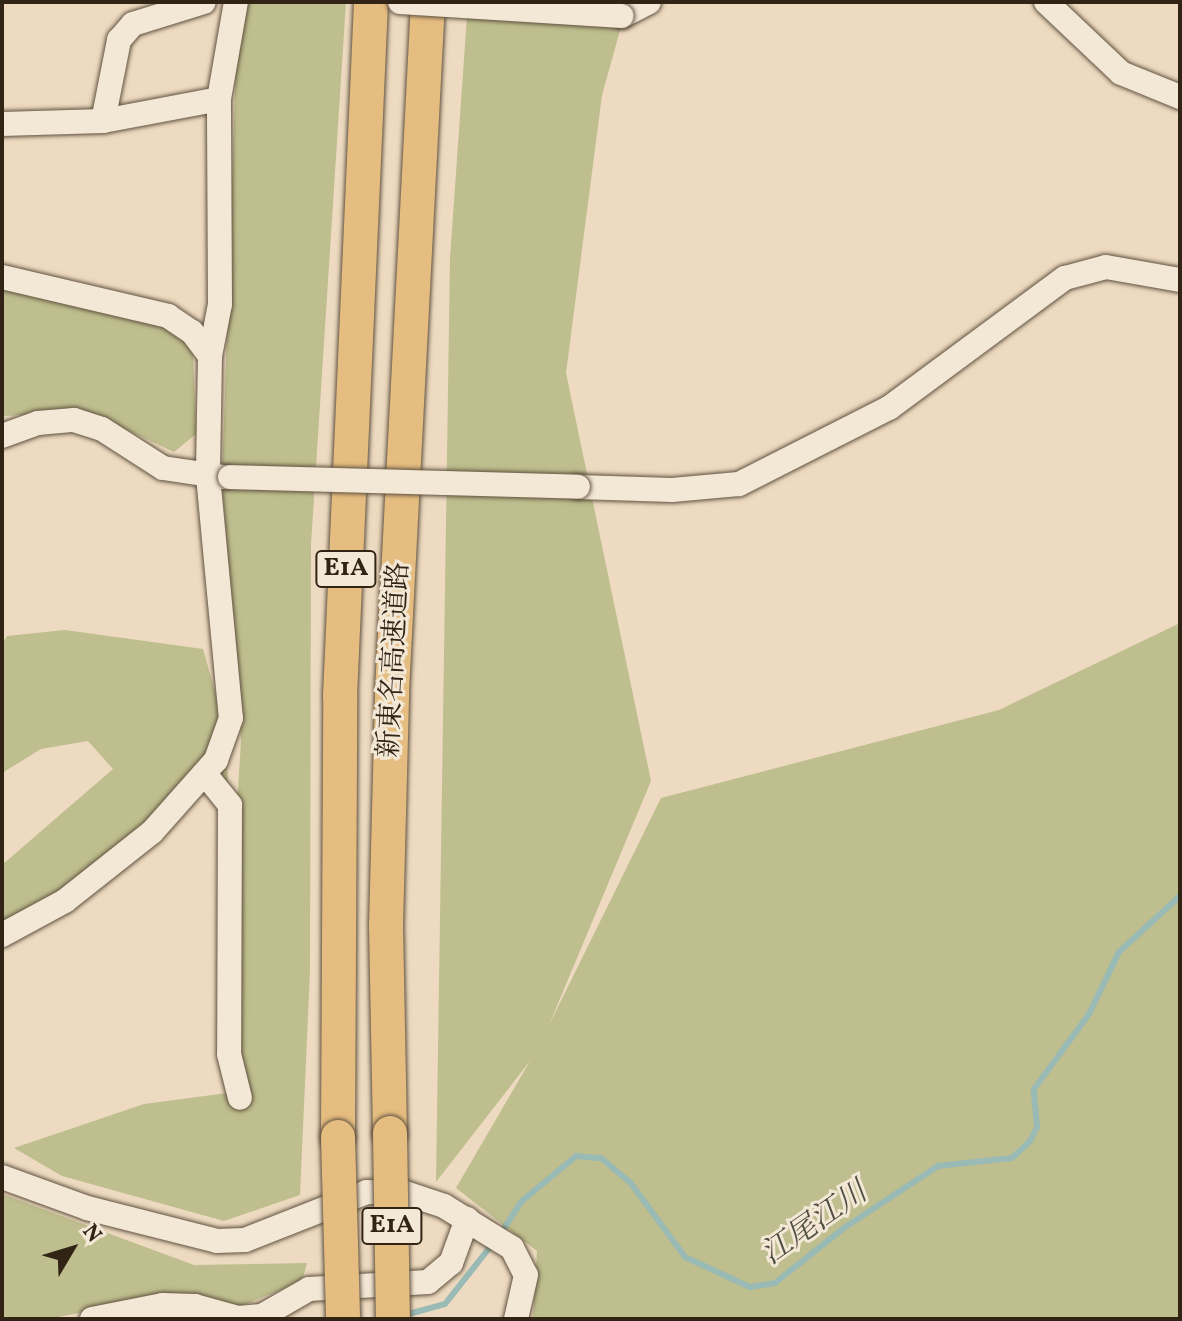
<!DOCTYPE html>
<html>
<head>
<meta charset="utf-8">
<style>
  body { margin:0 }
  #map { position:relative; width:1182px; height:1321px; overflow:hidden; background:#eddac0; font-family:Vollkorn,"Noto Serif JP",serif }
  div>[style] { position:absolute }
  .green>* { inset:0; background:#bebe8e }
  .stream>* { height:6px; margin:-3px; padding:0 3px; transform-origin:3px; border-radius:3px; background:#99bab5 }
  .roads { filter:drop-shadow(0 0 2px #60523f) drop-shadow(0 0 2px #60523f) }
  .minor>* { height:24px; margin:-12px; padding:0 12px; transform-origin:12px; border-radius:12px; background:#f3e7d6 }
  .highway>* { height:34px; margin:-17px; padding:0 17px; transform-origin:17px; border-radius:17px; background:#e6bd80 }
  .bridges { filter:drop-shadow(0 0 2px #60523f) drop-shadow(0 0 2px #60523f) }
  .minor-bridge>* { height:24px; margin:-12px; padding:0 12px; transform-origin:12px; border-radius:12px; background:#f3e7d6 }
  .highway-bridge>* { height:34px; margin:-17px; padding:0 17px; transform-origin:17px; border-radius:17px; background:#e6bd80 }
  span { translate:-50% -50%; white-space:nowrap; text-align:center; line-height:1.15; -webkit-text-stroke:6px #f3e7d6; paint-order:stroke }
  .shield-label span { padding:2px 6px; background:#f3e7d6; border:2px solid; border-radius:6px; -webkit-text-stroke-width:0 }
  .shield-label { font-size:26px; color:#312414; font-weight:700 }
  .street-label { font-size:28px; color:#312414 }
  .water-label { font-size:30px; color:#505144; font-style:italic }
  .frame { position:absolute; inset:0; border:4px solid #312414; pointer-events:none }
  .north { position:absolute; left:32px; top:1209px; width:80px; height:80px; -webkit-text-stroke:6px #f3e7d6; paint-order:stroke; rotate:52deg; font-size:22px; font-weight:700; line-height:32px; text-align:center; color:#312414 }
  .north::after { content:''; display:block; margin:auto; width:28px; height:36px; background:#312414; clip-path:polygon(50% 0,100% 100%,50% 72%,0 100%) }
</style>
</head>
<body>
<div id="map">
  <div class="green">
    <div style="clip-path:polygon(238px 2px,346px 2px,311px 544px,310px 971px,300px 1195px,224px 1221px,62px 1176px,14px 1148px,144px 1104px,235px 1092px,229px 937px,241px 741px,222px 482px)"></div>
    <div style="clip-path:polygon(468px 2px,628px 2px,602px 95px,566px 373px,651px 781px,549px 1025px,661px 798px,999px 710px,1180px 623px,1180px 1319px,533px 1319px,537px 1251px,456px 1188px,530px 1061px,436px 1182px,450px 258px)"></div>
    <div style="clip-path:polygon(2px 274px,192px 332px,196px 434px,174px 452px,89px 412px,2px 416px)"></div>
    <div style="clip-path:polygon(65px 630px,203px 649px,226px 730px,228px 782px,197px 782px,55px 907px,2px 933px,2px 865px,113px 769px,88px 741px,41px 749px,2px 773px,2px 645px,7px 636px)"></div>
    <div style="clip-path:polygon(2px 1194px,194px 1265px,307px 1263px,302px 1281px,241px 1306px,167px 1296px,48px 1319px,2px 1319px)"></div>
  </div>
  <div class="stream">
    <div style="left:501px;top:1233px;width:38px;rotate:-57deg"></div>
    <div style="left:522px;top:1201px;width:70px;rotate:-39.8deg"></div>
    <div style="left:576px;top:1156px;width:25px;rotate:5deg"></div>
    <div style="left:601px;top:1158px;width:38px;rotate:40deg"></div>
    <div style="left:630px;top:1182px;width:93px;rotate:53.7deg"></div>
    <div style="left:685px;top:1257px;width:72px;rotate:24.8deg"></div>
    <div style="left:750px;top:1287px;width:25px;rotate:-9deg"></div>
    <div style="left:775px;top:1283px;width:88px;rotate:-38.6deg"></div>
    <div style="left:844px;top:1228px;width:113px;rotate:-33.4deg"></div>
    <div style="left:938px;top:1166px;width:74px;rotate:-6.2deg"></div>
    <div style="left:1012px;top:1158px;width:25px;rotate:-43deg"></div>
    <div style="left:1030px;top:1141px;width:16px;rotate:-63deg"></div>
    <div style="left:1037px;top:1127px;width:38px;rotate:-95deg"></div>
    <div style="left:1034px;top:1089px;width:93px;rotate:-53.7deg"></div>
    <div style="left:1089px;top:1014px;width:69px;rotate:-64.2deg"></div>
    <div style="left:1119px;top:952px;width:83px;rotate:-42.6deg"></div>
    <div style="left:405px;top:1315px;width:41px;rotate:-15.4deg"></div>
    <div style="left:445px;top:1304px;width:79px;rotate:-51.7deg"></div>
    <div style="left:184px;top:1319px;width:7px"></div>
  </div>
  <div class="roads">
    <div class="minor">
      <div style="left:1046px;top:2px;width:103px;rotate:43.4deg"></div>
      <div style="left:1121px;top:73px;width:64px;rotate:22.1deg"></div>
      <div style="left:622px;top:16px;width:30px;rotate:-27deg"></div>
      <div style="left:103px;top:121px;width:118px;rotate:-10.7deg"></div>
      <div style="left:2px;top:124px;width:101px;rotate:-1.7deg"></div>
      <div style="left:103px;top:121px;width:83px;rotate:-78.8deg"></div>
      <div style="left:119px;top:40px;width:21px;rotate:-49deg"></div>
      <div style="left:133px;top:24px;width:74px;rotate:-17.2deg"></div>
      <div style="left:2px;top:277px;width:171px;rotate:13.2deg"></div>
      <div style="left:168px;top:316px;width:29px;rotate:34deg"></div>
      <div style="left:192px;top:332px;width:30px;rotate:53deg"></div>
      <div style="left:210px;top:356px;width:120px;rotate:91deg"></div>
      <div style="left:208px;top:476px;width:243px;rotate:84.6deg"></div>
      <div style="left:231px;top:718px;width:45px;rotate:109.7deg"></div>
      <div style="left:216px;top:760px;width:96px;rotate:131.6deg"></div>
      <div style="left:152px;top:832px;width:111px;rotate:141.6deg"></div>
      <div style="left:65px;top:901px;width:72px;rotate:151.6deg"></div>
      <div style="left:210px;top:356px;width:53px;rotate:-79.1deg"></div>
      <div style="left:220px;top:304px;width:205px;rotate:-90.3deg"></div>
      <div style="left:219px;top:99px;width:98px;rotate:-80.1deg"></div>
      <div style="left:2px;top:436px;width:38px;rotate:-20deg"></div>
      <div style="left:38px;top:423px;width:36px;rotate:-5deg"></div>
      <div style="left:74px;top:420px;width:29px;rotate:18deg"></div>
      <div style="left:102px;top:429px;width:72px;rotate:32.6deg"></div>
      <div style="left:163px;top:468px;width:62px;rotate:8.4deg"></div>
      <div style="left:578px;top:487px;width:94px;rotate:1.8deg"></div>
      <div style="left:672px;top:490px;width:67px;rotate:-5.1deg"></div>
      <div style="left:739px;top:484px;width:168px;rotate:-26.9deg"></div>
      <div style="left:889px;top:408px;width:219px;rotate:-36.5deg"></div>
      <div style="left:1065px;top:278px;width:42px;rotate:-15deg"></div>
      <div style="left:1106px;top:267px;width:75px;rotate:10deg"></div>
      <div style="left:205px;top:774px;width:40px;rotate:51deg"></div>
      <div style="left:230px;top:805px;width:249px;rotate:90.2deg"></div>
      <div style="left:229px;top:1054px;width:45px;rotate:76deg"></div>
      <div style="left:2px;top:1177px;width:90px;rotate:20deg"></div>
      <div style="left:87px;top:1208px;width:134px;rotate:14.2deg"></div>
      <div style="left:217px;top:1241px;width:28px;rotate:-2deg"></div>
      <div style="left:245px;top:1240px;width:131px;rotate:-21.5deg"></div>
      <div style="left:367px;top:1192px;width:38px;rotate:2deg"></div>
      <div style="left:405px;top:1193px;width:41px;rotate:18.4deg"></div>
      <div style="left:444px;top:1206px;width:80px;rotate:31.7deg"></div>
      <div style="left:512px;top:1248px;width:30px;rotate:63deg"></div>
      <div style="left:526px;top:1275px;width:45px;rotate:102.8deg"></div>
      <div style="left:92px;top:1319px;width:72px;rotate:-11.2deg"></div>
      <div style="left:163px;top:1305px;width:32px;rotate:2deg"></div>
      <div style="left:195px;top:1306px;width:45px;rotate:15.6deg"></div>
      <div style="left:238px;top:1318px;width:24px;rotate:-5deg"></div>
      <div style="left:262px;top:1316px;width:54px;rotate:-29.9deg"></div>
      <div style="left:309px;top:1289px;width:119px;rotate:-3.4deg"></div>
      <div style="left:428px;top:1282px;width:30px;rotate:-40deg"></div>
      <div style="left:451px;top:1263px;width:47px;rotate:-70deg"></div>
    </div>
    <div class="highway">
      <div style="left:390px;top:1133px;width:206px;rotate:-91.1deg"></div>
      <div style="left:386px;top:927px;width:236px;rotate:-88.5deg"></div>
      <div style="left:392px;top:691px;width:690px;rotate:-87.01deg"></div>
      <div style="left:338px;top:1137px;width:441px;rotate:-89.7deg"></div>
      <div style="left:340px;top:696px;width:695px;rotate:-87.44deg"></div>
    </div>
  </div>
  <div class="bridges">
    <div class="minor-bridge">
      <div style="left:400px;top:2px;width:222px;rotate:3.6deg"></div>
      <div style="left:230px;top:477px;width:348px;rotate:1.6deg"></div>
    </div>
    <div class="highway-bridge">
      <div style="left:390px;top:1133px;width:186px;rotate:89.1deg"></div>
      <div style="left:338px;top:1137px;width:182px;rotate:88.4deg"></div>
    </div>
  </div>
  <div class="shield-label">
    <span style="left:346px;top:569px">E1A</span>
    <span style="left:392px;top:1226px">E1A</span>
  </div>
  <div class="street-label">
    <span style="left:395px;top:660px;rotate:-87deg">新東名高速道路</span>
  </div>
  <div class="water-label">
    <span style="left:815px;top:1224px;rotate:-35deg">江尾江川</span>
  </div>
  <div class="frame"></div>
  <div class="north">N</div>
</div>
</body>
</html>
